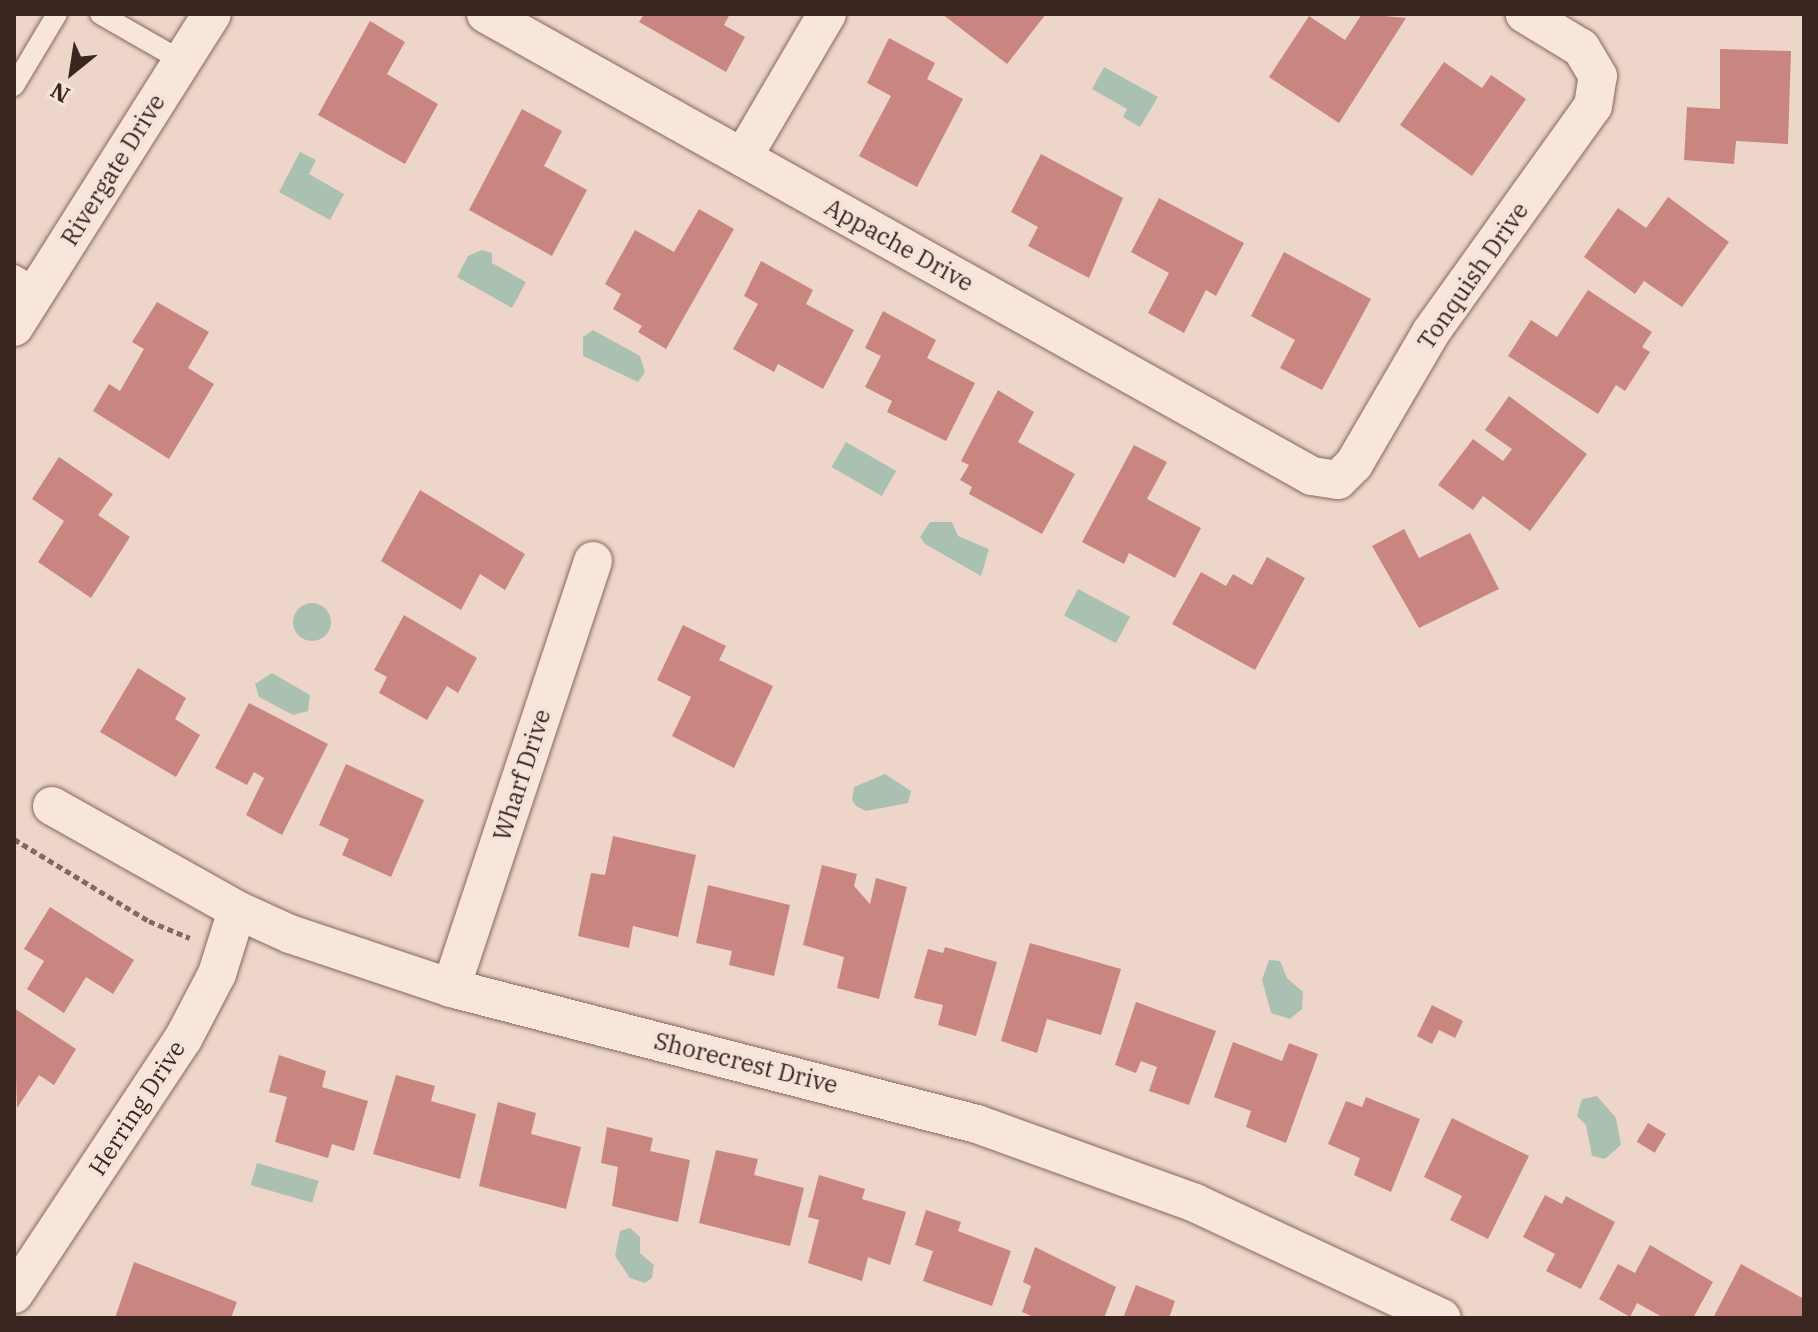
<!DOCTYPE html>
<html>
<head>
<meta charset="utf-8">
<style>
  body { margin:0 }
  #map { position:relative; width:1818px; height:1332px; overflow:hidden; background:#edd6c9; font-family:"IBM Plex Serif",serif }
  div>[style] { position:absolute }
  .water>* { inset:0; background:#aac1b2; transform-origin:0 0 }
  .round { border-radius:50% }
  .building>* { inset:0; background:#c98681; transform-origin:0 0 }
  .path>* { height:5px; margin-top:-2.5px; transform-origin:0; background:repeating-linear-gradient(90deg,#89675e 0 6px,transparent 0 10px) }
  .roads { filter:drop-shadow(0 0 2px #89675e) drop-shadow(0 0 2px #89675e) }
  .lane>* { height:20px; margin:-10px; padding:0 10px; transform-origin:10px; border-radius:10px; background:#f8e6dc }
  .street>* { height:38px; margin:-19px; padding:0 19px; transform-origin:19px; border-radius:19px; background:#f8e6dc }
  span { translate:-50% -50%; white-space:nowrap; text-align:center; line-height:1.15; -webkit-text-stroke:7px #f5e3d9; paint-order:stroke }
  .street-label { font-size:24px; color:#3a2521 }
  .frame { position:absolute; inset:0; border:16px solid #3a2521; pointer-events:none }
  .north { position:absolute; left:32px; top:32px; width:80px; height:80px; -webkit-text-stroke:6px #f5e3d9; paint-order:stroke; rotate:210deg; font-size:22px; font-weight:700; line-height:32px; text-align:center; color:#3a2521 }
  .north::after { content:''; display:block; margin:auto; width:28px; height:36px; background:#3a2521; clip-path:polygon(50% 0,100% 100%,50% 72%,0 100%) }
</style>
</head>
<body>
<div id="map">
  <div class="water">
    <div style="clip-path:polygon(1104px 67px,1158px 97px,1140px 127px,1123px 117px,1127px 109px,1092px 89px)"></div>
    <div style="clip-path:polygon(300px 152px,316px 160px,309px 174px,344px 194px,330px 220px,279px 192px)"></div>
    <div style="clip-path:polygon(482px 250px,492px 253px,492px 263px,526px 282px,512px 308px,457px 277px,468px 256px)"></div>
    <div style="clip-path:polygon(593px 330px,640px 356px,645px 372px,638px 382px,583px 356px,583px 337px)"></div>
    <div style="left:846px;top:442px;width:58px;height:29px;rotate:30deg"></div>
    <div style="clip-path:polygon(930px 522px,952px 522px,958px 536px,989px 549px,981px 576px,925px 544px,920px 537px)"></div>
    <div style="left:1078px;top:589px;width:59px;height:30px;rotate:28deg"></div>
    <div class="round" style="left:293px;top:603px;width:38px;height:38px"></div>
    <div style="clip-path:polygon(272px 673px,310px 695px,308px 711px,293px 715px,259px 697px,255px 684px)"></div>
    <div style="clip-path:polygon(885px 774px,911px 791px,908px 803px,866px 811px,856px 806px,852px 800px,854px 787px)"></div>
    <div style="clip-path:polygon(1269px 960px,1280px 961px,1287px 978px,1303px 992px,1302px 1009px,1290px 1019px,1271px 1013px,1262px 980px)"></div>
    <div style="clip-path:polygon(1597px 1096px,1616px 1118px,1621px 1145px,1605px 1159px,1592px 1156px,1586px 1125px,1577px 1116px,1582px 1099px)"></div>
    <div style="left:257px;top:1163px;width:64px;height:23px;rotate:16deg"></div>
    <div style="clip-path:polygon(630px 1228px,640px 1237px,640px 1253px,654px 1265px,652px 1278px,645px 1283px,630px 1278px,615px 1256px,620px 1231px)"></div>
  </div>
  <div class="building">
    <div style="clip-path:polygon(644px 14px,730px 14px,724px 25px,745px 37px,726px 72px,639px 22px)"></div>
    <div style="clip-path:polygon(942px 14px,1046px 14px,1007px 64px)"></div>
    <div style="clip-path:polygon(1362px 14px,1406px 18px,1339px 123px,1269px 77px,1309px 16px,1345px 40px)"></div>
    <div style="clip-path:polygon(370px 21px,405px 42px,387px 74px,438px 104px,405px 164px,318px 115px)"></div>
    <div style="clip-path:polygon(889px 38px,935px 63px,927px 79px,963px 99px,917px 187px,859px 156px,891px 96px,867px 83px)"></div>
    <div style="clip-path:polygon(1720px 49px,1791px 51px,1788px 144px,1736px 141px,1734px 164px,1684px 160px,1687px 107px,1720px 109px)"></div>
    <div style="clip-path:polygon(1444px 62px,1482px 88px,1491px 75px,1526px 99px,1472px 176px,1400px 125px)"></div>
    <div style="clip-path:polygon(522px 109px,562px 131px,544px 166px,587px 190px,552px 256px,469px 210px)"></div>
    <div style="clip-path:polygon(1041px 154px,1123px 198px,1089px 278px,1028px 246px,1038px 227px,1011px 212px)"></div>
    <div style="clip-path:polygon(1668px 197px,1729px 242px,1682px 307px,1644px 281px,1635px 294px,1584px 257px,1618px 208px,1646px 228px)"></div>
    <div style="clip-path:polygon(1159px 198px,1244px 243px,1216px 296px,1206px 290px,1184px 333px,1148px 313px,1169px 273px,1131px 252px)"></div>
    <div style="clip-path:polygon(699px 209px,734px 229px,666px 349px,638px 332px,642px 326px,613px 309px,621px 294px,605px 284px,635px 230px,674px 252px)"></div>
    <div style="clip-path:polygon(1284px 252px,1371px 299px,1322px 390px,1280px 368px,1295px 340px,1251px 316px)"></div>
    <div style="clip-path:polygon(761px 261px,813px 290px,806px 304px,854px 330px,823px 389px,778px 364px,774px 372px,733px 349px,758px 304px,744px 296px)"></div>
    <div style="clip-path:polygon(1588px 290px,1652px 332px,1642px 347px,1650px 352px,1625px 391px,1616px 385px,1598px 414px,1508px 356px,1531px 320px,1557px 337px)"></div>
    <div style="clip-path:polygon(157px 302px,209px 332px,188px 368px,214px 384px,169px 459px,93px 411px,109px 384px,120px 391px,144px 349px,132px 342px)"></div>
    <div style="clip-path:polygon(883px 311px,936px 340px,927px 358px,975px 383px,946px 441px,887px 412px,892px 401px,865px 387px,881px 356px,865px 348px)"></div>
    <div style="clip-path:polygon(998px 390px,1034px 412px,1018px 442px,1075px 474px,1042px 534px,969px 494px,972px 487px,960px 480px,969px 465px,961px 461px)"></div>
    <div style="clip-path:polygon(1509px 396px,1587px 454px,1530px 531px,1483px 496px,1473px 510px,1438px 485px,1473px 439px,1503px 461px,1512px 449px,1485px 430px)"></div>
    <div style="clip-path:polygon(1134px 445px,1167px 462px,1147px 499px,1201px 528px,1175px 578px,1129px 553px,1124px 564px,1082px 542px)"></div>
    <div style="clip-path:polygon(59px 457px,113px 494px,98px 515px,130px 537px,91px 598px,38px 562px,64px 521px,32px 499px)"></div>
    <div style="clip-path:polygon(420px 490px,525px 554px,505px 590px,480px 574px,461px 610px,381px 561px)"></div>
    <div style="clip-path:polygon(1404px 529px,1419px 558px,1470px 533px,1499px 589px,1419px 628px,1372px 546px)"></div>
    <div style="clip-path:polygon(1267px 557px,1305px 578px,1255px 670px,1172px 624px,1201px 572px,1226px 586px,1233px 574px,1252px 585px)"></div>
    <div style="clip-path:polygon(404px 615px,477px 658px,458px 693px,447px 686px,427px 720px,379px 693px,387px 677px,374px 670px)"></div>
    <div style="clip-path:polygon(683px 625px,726px 646px,719px 660px,773px 686px,734px 768px,672px 736px,691px 697px,657px 680px)"></div>
    <div style="clip-path:polygon(138px 668px,186px 698px,175px 719px,200px 735px,176px 777px,100px 732px)"></div>
    <div style="clip-path:polygon(249px 703px,328px 744px,282px 835px,246px 815px,264px 778px,254px 772px,247px 785px,215px 768px)"></div>
    <div style="clip-path:polygon(346px 764px,424px 800px,391px 877px,342px 855px,349px 839px,319px 825px)"></div>
    <div style="clip-path:polygon(613px 836px,696px 855px,678px 937px,633px 926px,629px 948px,578px 936px,591px 873px,605px 875px)"></div>
    <div style="clip-path:polygon(822px 865px,857px 874px,854px 886px,870px 904px,876px 878px,907px 887px,879px 999px,837px 988px,844px 957px,803px 945px)"></div>
    <div style="clip-path:polygon(708px 885px,790px 905px,774px 976px,729px 965px,732px 951px,696px 943px)"></div>
    <div style="clip-path:polygon(50px 907px,134px 960px,113px 994px,86px 977px,64px 1013px,27px 989px,44px 961px,24px 949px)"></div>
    <div style="clip-path:polygon(1030px 943px,1121px 969px,1101px 1035px,1047px 1019px,1037px 1053px,1001px 1041px)"></div>
    <div style="clip-path:polygon(945px 947px,997px 962px,976px 1036px,938px 1025px,943px 1005px,914px 998px,928px 949px,943px 953px)"></div>
    <div style="clip-path:polygon(1136px 1002px,1216px 1031px,1189px 1105px,1149px 1091px,1157px 1067px,1141px 1061px,1136px 1073px,1115px 1065px)"></div>
    <div style="clip-path:polygon(1432px 1005px,1463px 1021px,1455px 1038px,1439px 1030px,1432px 1044px,1417px 1036px)"></div>
    <div style="clip-path:polygon(14px 1008px,76px 1049px,54px 1085px,39px 1075px,17px 1108px)"></div>
    <div style="clip-path:polygon(1233px 1042px,1282px 1061px,1289px 1043px,1318px 1054px,1286px 1143px,1246px 1127px,1251px 1111px,1214px 1097px)"></div>
    <div style="clip-path:polygon(279px 1055px,326px 1071px,322px 1087px,368px 1101px,354px 1151px,332px 1144px,328px 1158px,275px 1142px,287px 1097px,269px 1092px)"></div>
    <div style="clip-path:polygon(396px 1075px,435px 1086px,431px 1101px,476px 1114px,460px 1179px,373px 1154px)"></div>
    <div style="clip-path:polygon(1366px 1097px,1420px 1119px,1391px 1192px,1354px 1175px,1360px 1158px,1328px 1144px,1346px 1101px,1362px 1107px)"></div>
    <div style="clip-path:polygon(498px 1102px,536px 1113px,531px 1134px,581px 1147px,566px 1209px,479px 1186px)"></div>
    <div style="clip-path:polygon(1452px 1118px,1529px 1156px,1488px 1239px,1450px 1220px,1462px 1196px,1424px 1177px)"></div>
    <div style="left:1648px;top:1123px;width:21px;height:22px;rotate:31deg"></div>
    <div style="clip-path:polygon(607px 1127px,653px 1138px,650px 1151px,690px 1160px,678px 1222px,612px 1206px,618px 1167px,601px 1163px)"></div>
    <div style="clip-path:polygon(716px 1150px,758px 1159px,754px 1175px,804px 1188px,790px 1246px,699px 1223px)"></div>
    <div style="clip-path:polygon(819px 1175px,865px 1189px,862px 1199px,906px 1212px,890px 1265px,868px 1257px,862px 1281px,808px 1263px,819px 1220px,808px 1217px)"></div>
    <div style="clip-path:polygon(1545px 1195px,1562px 1204px,1566px 1196px,1615px 1222px,1581px 1289px,1546px 1271px,1555px 1254px,1523px 1237px)"></div>
    <div style="clip-path:polygon(926px 1210px,961px 1222px,958px 1231px,1011px 1251px,992px 1306px,923px 1281px,933px 1251px,915px 1245px)"></div>
    <div style="clip-path:polygon(1650px 1245px,1713px 1282px,1693px 1318px,1664px 1318px,1637px 1303px,1630px 1317px,1599px 1299px,1618px 1264px,1635px 1273px)"></div>
    <div style="clip-path:polygon(1035px 1247px,1116px 1287px,1104px 1318px,1036px 1318px,1022px 1312px,1031px 1286px,1023px 1282px)"></div>
    <div style="clip-path:polygon(134px 1262px,237px 1302px,231px 1318px,115px 1318px)"></div>
    <div style="clip-path:polygon(1741px 1264px,1804px 1299px,1804px 1318px,1713px 1318px)"></div>
    <div style="clip-path:polygon(1136px 1285px,1175px 1301px,1169px 1318px,1123px 1318px)"></div>
  </div>
  <div class="path">
    <div style="left:14px;top:839px;width:158px;rotate:31.3deg"></div>
    <div style="left:149px;top:921px;width:44px;rotate:22.5deg"></div>
  </div>
  <div class="roads">
    <div class="lane">
      <div style="left:100px;top:14px;width:95px;rotate:29.8deg"></div>
      <div style="left:14px;top:86px;width:84px;rotate:-59.2deg"></div>
      <div style="left:14px;top:275px;width:28px;rotate:30deg"></div>
    </div>
    <div class="street">
      <div style="left:486px;top:14px;width:946px;rotate:29.22deg"></div>
      <div style="left:1312px;top:476px;width:26px;rotate:9deg"></div>
      <div style="left:1338px;top:480px;width:23px;rotate:-45deg"></div>
      <div style="left:1354px;top:464px;width:153px;rotate:-59.7deg"></div>
      <div style="left:1431px;top:332px;width:278px;rotate:-54.4deg"></div>
      <div style="left:1593px;top:106px;width:30px;rotate:-81deg"></div>
      <div style="left:1598px;top:76px;width:33px;rotate:-121deg"></div>
      <div style="left:1581px;top:48px;width:66px;rotate:-148.7deg"></div>
      <div style="left:743px;top:157px;width:166px;rotate:-59.6deg"></div>
      <div style="left:14px;top:327px;width:370px;rotate:-57.7deg"></div>
      <div style="left:52px;top:806px;width:212px;rotate:29.3deg"></div>
      <div style="left:237px;top:910px;width:58px;rotate:24.4deg"></div>
      <div style="left:290px;top:934px;width:170px;rotate:18.5deg"></div>
      <div style="left:451px;top:988px;width:543px;rotate:14.5deg"></div>
      <div style="left:977px;top:1124px;width:232px;rotate:19.9deg"></div>
      <div style="left:1195px;top:1203px;width:272px;rotate:25deg"></div>
      <div style="left:451px;top:988px;width:450px;rotate:-71.6deg"></div>
      <div style="left:14px;top:1294px;width:306px;rotate:-56.5deg"></div>
      <div style="left:183px;top:1039px;width:73px;rotate:-62.4deg"></div>
      <div style="left:217px;top:974px;width:67px;rotate:-72.6deg"></div>
    </div>
  </div>
  <div class="street-label">
    <span style="left:113px;top:170px;rotate:-58deg">Rivergate Drive</span>
    <span style="left:899px;top:245px;rotate:29deg">Appache Drive</span>
    <span style="left:1473px;top:276px;rotate:-55deg">Tonquish Drive</span>
    <span style="left:522px;top:775px;rotate:-72deg">Wharf Drive</span>
    <span style="left:746px;top:1063px;rotate:14deg">Shorecrest Drive</span>
    <span style="left:137px;top:1108px;rotate:-57deg">Herring Drive</span>
  </div>
  <div class="frame"></div>
  <div class="north">N</div>
</div>
</body>
</html>
